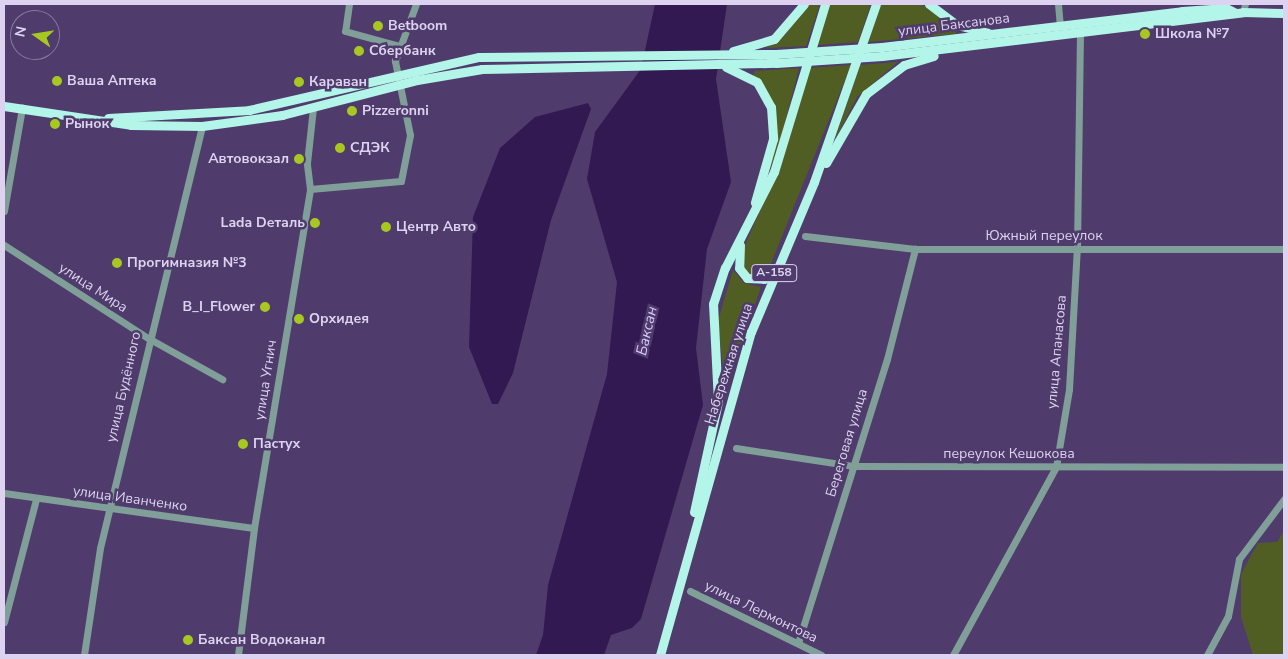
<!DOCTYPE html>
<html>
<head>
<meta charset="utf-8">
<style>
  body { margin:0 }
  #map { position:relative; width:1288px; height:659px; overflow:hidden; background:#4f3c6c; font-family:"Nunito Sans",sans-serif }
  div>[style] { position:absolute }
  .green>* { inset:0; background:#505e24 }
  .water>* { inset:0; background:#321951 }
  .minor>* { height:7px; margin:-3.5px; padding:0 3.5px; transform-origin:3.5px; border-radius:3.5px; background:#7f9f98 }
  .major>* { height:9px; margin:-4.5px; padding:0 4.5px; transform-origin:4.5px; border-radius:4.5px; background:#b3f5e8 }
  .major-bridge>* { height:9px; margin:-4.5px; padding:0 4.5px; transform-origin:4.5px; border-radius:4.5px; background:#b3f5e8 }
  .dots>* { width:14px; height:14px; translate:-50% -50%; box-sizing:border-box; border:2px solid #4f3c6c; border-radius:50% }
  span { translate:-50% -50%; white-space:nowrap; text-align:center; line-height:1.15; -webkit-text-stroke:5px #4f3c6c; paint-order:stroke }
  .shield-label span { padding:1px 4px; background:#4f3c6c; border:1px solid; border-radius:4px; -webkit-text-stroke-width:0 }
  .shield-label { font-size:12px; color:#ddd3f0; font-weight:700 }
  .street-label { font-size:14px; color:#ddd3f0 }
  .poi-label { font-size:14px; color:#ddd3f0; font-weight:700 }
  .left { translate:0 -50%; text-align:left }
  .right { translate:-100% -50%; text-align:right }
  .water-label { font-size:15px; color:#dbc8fe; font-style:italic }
  .frame { position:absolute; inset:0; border:5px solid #ddd3f0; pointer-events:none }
  .north { position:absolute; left:10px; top:10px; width:50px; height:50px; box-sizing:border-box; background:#4f3c6c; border:1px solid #8878a1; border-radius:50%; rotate:283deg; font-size:14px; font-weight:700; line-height:20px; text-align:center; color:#ddd3f0 }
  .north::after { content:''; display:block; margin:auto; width:18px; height:22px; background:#a6c820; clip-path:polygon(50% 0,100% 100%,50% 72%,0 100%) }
</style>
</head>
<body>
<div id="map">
  <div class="green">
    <div style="clip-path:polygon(807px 4px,820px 4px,806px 46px,766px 48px,785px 35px)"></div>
    <div style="clip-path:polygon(830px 4px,871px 4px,858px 42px,816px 45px)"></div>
    <div style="clip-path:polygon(880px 4px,921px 4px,957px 29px,956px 34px,868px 42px)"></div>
    <div style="clip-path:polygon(898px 62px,857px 97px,834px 142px,860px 65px)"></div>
    <div style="clip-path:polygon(851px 65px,768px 271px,753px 277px,741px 267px,742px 252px,780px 165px,808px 68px)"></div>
    <div style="clip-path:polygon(799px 68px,783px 130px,769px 174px,776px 114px,768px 93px,753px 75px,755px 71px)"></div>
    <div style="clip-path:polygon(733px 270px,744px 283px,761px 287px,725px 389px,718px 321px)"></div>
    <div style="clip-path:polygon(1284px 531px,1284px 655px,1253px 655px,1241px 617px,1241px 574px,1258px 543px,1277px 542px)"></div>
  </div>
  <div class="water">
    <div style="clip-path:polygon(655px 4px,727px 4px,716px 79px,731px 182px,707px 249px,696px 348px,703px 405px,641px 619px,632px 628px,611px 635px,604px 655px,536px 655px,543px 635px,548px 585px,607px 374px,617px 282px,587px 179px,595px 132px,641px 69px)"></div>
    <div style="clip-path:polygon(588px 103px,591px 109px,551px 220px,513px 373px,498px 404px,492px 404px,469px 347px,473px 217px,500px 148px,535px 117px)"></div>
  </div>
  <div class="minor">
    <div style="left:349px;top:4px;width:27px;rotate:98deg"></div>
    <div style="left:345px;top:31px;width:56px;rotate:15.5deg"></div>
    <div style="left:1058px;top:4px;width:22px;rotate:85deg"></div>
    <div style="left:1243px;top:12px;width:8px;rotate:-76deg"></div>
    <div style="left:310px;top:189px;width:91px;rotate:-5deg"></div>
    <div style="left:401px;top:181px;width:47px;rotate:-78.9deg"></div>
    <div style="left:410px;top:135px;width:76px;rotate:-101.5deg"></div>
    <div style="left:395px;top:61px;width:61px;rotate:-69.8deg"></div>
    <div style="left:4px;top:211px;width:105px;rotate:-80.1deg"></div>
    <div style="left:805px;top:236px;width:111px;rotate:6.7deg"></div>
    <div style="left:915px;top:249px;width:369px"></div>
    <div style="left:4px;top:245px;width:171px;rotate:32.9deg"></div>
    <div style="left:148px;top:338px;width:85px;rotate:29deg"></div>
    <div style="left:736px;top:448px;width:118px;rotate:8.7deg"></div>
    <div style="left:853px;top:466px;width:431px;rotate:0.1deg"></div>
    <div style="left:4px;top:493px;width:252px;rotate:8deg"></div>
    <div style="left:690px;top:591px;width:146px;rotate:26deg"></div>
    <div style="left:4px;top:622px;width:127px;rotate:-75.4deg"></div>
    <div style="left:798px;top:643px;width:298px;rotate:-72.6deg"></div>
    <div style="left:887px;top:359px;width:114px;rotate:-75.7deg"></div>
    <div style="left:84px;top:655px;width:108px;rotate:-81.5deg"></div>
    <div style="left:100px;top:548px;width:434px;rotate:-76.4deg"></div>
    <div style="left:238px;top:655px;width:128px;rotate:-82.8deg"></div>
    <div style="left:254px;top:528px;width:344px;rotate:-80.6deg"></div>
    <div style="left:310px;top:189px;width:26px;rotate:-97deg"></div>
    <div style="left:307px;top:163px;width:55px;rotate:-83.8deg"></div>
    <div style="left:953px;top:655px;width:214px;rotate:-61.3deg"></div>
    <div style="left:1056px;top:467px;width:79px;rotate:-80.5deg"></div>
    <div style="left:1069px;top:389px;width:141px;rotate:-86.8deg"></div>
    <div style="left:1077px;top:248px;width:220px;rotate:-89.2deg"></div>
    <div style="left:1207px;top:655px;width:44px;rotate:-61.7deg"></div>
    <div style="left:1228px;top:616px;width:58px;rotate:-79.1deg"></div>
    <div style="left:1239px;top:559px;width:75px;rotate:-53.1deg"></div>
  </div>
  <div class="major">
    <div style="left:929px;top:4px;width:35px;rotate:37deg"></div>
    <div style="left:957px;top:25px;width:32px;rotate:14deg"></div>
    <div style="left:882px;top:47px;width:302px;rotate:-6.8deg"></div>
    <div style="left:1182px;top:11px;width:44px;rotate:-3.9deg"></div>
    <div style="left:1226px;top:8px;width:11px;rotate:27deg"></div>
    <div style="left:733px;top:51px;width:43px;rotate:-16.3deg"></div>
    <div style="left:774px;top:39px;width:46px;rotate:-49.4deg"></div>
    <div style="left:882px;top:56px;width:364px;rotate:-6.9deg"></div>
    <div style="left:1243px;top:12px;width:41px;rotate:1.4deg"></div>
    <div style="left:726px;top:67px;width:34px;rotate:26deg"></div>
    <div style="left:757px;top:82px;width:29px;rotate:61deg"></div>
    <div style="left:771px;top:107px;width:32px;rotate:86deg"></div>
    <div style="left:773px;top:139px;width:66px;rotate:105.9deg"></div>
    <div style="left:4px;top:106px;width:128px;rotate:8.5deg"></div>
    <div style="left:131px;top:125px;width:71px;rotate:0.8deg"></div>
    <div style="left:202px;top:126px;width:81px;rotate:-7.8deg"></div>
    <div style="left:282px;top:115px;width:139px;rotate:-14.5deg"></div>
    <div style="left:417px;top:80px;width:66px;rotate:-9.6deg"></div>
    <div style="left:482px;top:69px;width:294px;rotate:-1.2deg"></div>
    <div style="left:108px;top:118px;width:141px;rotate:-3.2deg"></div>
    <div style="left:249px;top:110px;width:236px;rotate:-13deg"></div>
    <div style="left:479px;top:57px;width:297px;rotate:-0.6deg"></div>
    <div style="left:826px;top:163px;width:80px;rotate:-59.9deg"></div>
    <div style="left:866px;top:94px;width:48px;rotate:-37.3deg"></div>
    <div style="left:904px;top:65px;width:31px;rotate:-17deg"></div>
    <div style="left:740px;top:245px;width:23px;rotate:92deg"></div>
    <div style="left:739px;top:268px;width:13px;rotate:51deg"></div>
    <div style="left:747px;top:278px;width:17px;rotate:3deg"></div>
    <div style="left:764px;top:279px;width:13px;rotate:-39deg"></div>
    <div style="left:694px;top:512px;width:113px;rotate:-77.7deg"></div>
    <div style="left:718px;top:402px;width:98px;rotate:-92.9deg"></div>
    <div style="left:713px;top:304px;width:38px;rotate:-72deg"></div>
    <div style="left:725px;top:268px;width:108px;rotate:-63deg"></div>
    <div style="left:774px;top:172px;width:176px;rotate:-73.1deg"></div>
    <div style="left:660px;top:655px;width:336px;rotate:-74.3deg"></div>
    <div style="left:751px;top:332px;width:163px;rotate:-67.2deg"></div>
    <div style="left:814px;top:182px;width:188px;rotate:-70.8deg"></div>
  </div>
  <div class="major-bridge">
    <div style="left:776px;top:54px;width:106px;rotate:-3.8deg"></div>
    <div style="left:776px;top:63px;width:106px;rotate:-3.8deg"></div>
  </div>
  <div class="dots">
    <div style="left:378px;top:26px;background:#a6c820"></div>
    <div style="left:1145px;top:34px;background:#a6c820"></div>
    <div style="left:359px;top:51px;background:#a6c820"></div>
    <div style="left:57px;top:81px;background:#a6c820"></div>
    <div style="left:299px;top:82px;background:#a6c820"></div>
    <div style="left:352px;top:111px;background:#a6c820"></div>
    <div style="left:55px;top:124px;background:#a6c820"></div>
    <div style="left:340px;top:148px;background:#a6c820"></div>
    <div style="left:299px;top:159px;background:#a6c820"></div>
    <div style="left:315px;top:223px;background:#a6c820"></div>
    <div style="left:386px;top:227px;background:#a6c820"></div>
    <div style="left:117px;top:263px;background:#a6c820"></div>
    <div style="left:265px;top:307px;background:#a6c820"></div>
    <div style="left:299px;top:319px;background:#a6c820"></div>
    <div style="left:243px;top:444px;background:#a6c820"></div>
    <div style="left:188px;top:640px;background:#a6c820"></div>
  </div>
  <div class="shield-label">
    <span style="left:774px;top:273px">А-158</span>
  </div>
  <div class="street-label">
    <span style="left:954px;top:25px;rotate:-7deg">улица Баксанова</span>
    <span style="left:1044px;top:236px">Южный переулок</span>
    <span style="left:93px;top:288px;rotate:33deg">улица Мира</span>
    <span style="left:1057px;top:352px;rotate:-85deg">улица Апанасова</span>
    <span style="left:729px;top:364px;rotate:-72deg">Набережная улица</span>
    <span style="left:266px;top:380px;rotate:-81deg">улица Угнич</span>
    <span style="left:124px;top:387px;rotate:-77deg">улица Будённого</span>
    <span style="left:847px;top:443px;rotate:-73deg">Береговая улица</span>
    <span style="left:1009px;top:454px">переулок Кешокова</span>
    <span style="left:130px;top:499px;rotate:8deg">улица Иванченко</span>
    <span style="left:761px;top:612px;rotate:26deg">улица Лермонтова</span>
  </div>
  <div class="poi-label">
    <span class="left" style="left:388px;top:26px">Betboom</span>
    <span class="left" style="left:1155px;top:34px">Школа №7</span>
    <span class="left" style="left:369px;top:51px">Сбербанк</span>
    <span class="left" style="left:67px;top:81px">Ваша Аптека</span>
    <span class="left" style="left:309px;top:82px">Караван</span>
    <span class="left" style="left:362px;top:111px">Pizzeronni</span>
    <span class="left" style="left:65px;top:124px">Рынок</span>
    <span class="left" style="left:350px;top:148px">СДЭК</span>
    <span class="right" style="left:289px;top:159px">Автовокзал</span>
    <span class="right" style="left:305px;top:223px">Lada Dеталь</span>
    <span class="left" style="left:396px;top:227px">Центр Авто</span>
    <span class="left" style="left:127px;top:263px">Прогимназия №3</span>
    <span class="right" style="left:255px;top:307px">B_I_Flower</span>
    <span class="left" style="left:309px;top:319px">Орхидея</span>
    <span class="left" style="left:253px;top:444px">Пастух</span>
    <span class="left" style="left:198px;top:640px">Баксан Водоканал</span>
  </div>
  <div class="water-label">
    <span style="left:647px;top:331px;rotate:-77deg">Баксан</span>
  </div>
  <div class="frame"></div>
  <div class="north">N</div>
</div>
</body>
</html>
